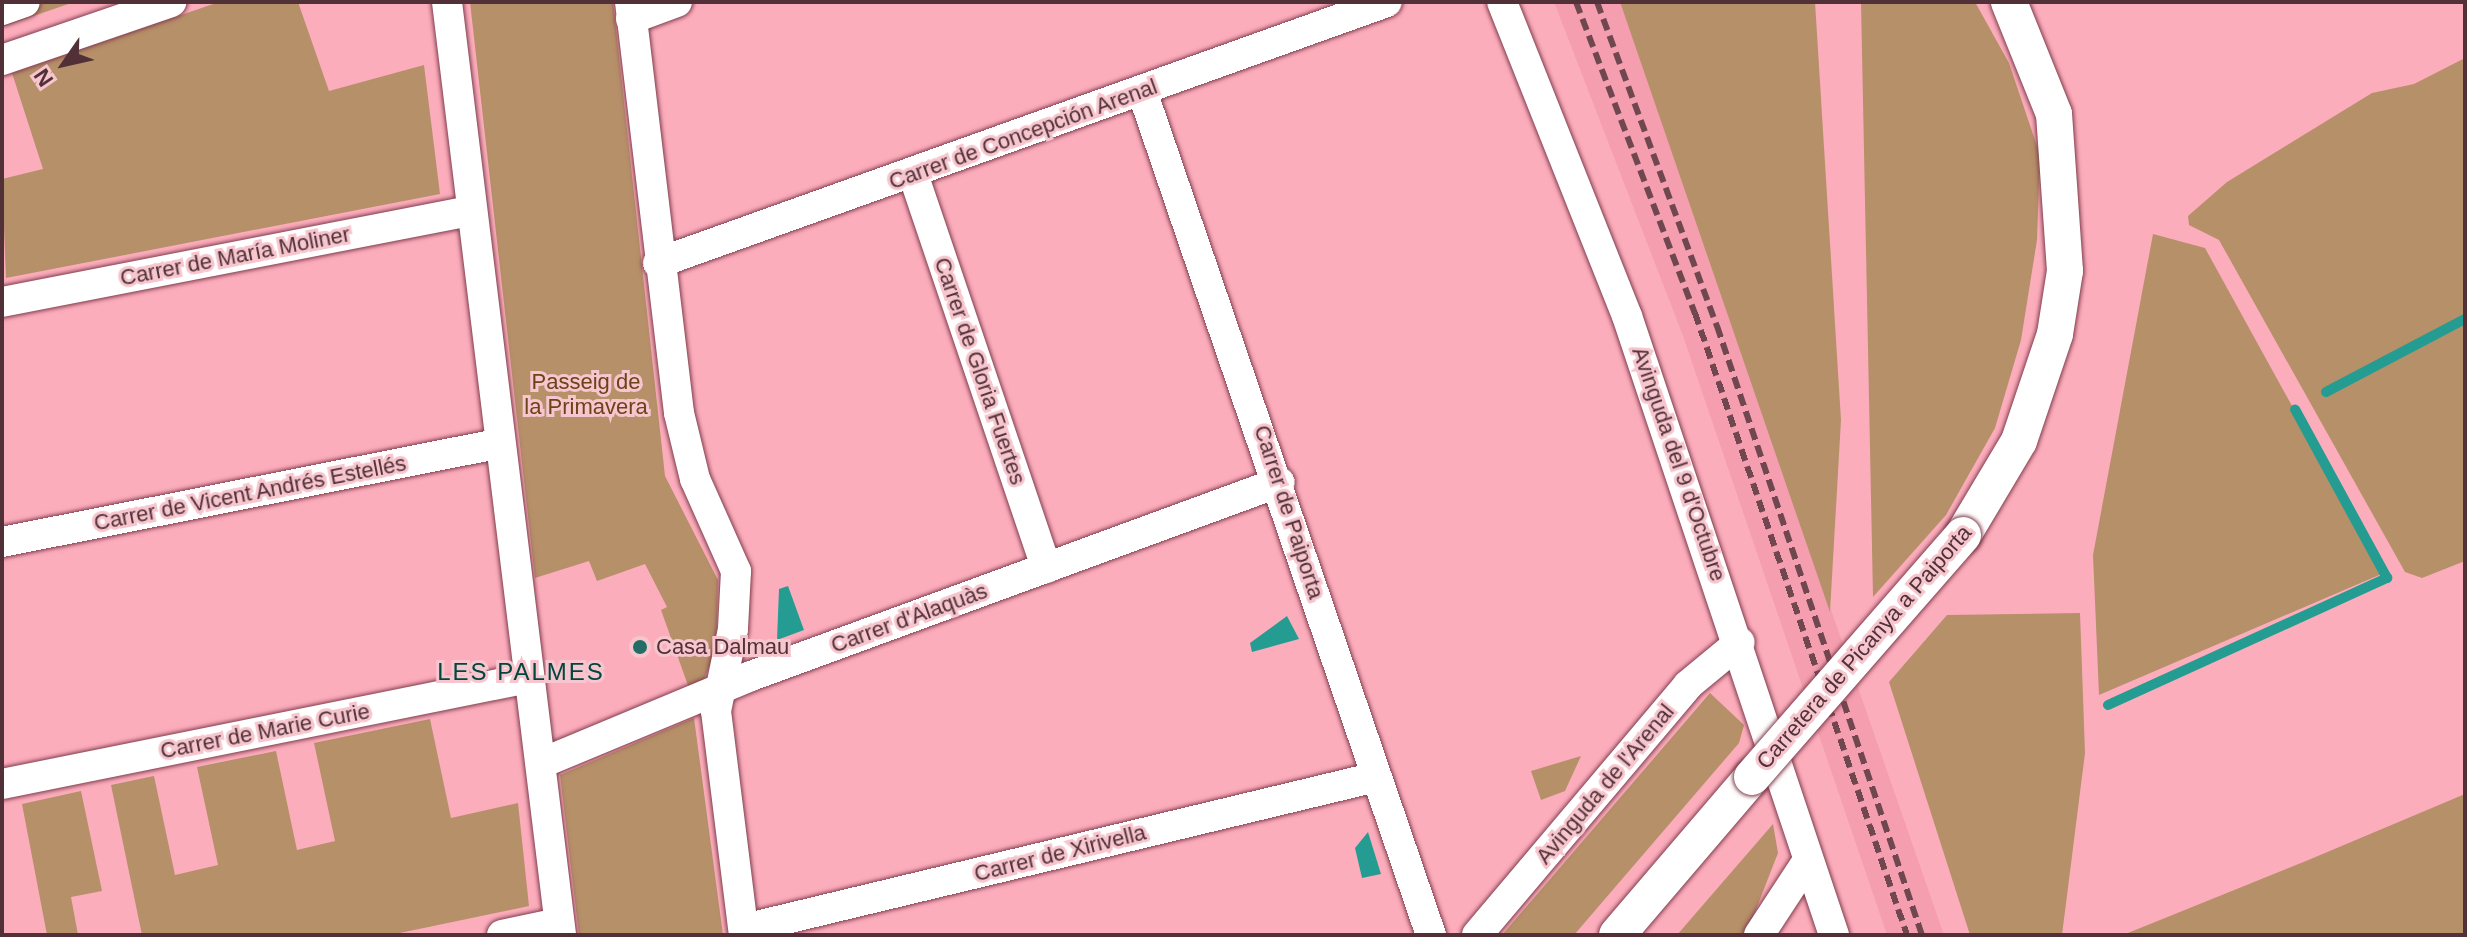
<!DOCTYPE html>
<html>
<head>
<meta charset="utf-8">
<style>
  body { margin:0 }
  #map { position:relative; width:2467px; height:937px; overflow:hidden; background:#fcadbc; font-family:Helvetica,sans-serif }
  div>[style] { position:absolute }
  .built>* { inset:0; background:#f59eb0 }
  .green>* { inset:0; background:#b69069 }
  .water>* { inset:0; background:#259c92 }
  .stream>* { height:10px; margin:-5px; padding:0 5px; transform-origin:5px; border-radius:5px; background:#259c92 }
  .roads { filter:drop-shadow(0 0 2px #813d4d) drop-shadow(0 0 2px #813d4d) }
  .minor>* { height:30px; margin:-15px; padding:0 15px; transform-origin:15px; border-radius:15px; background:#fff }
  .tertiary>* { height:36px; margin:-18px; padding:0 18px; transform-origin:18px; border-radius:18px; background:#fff }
  .rail>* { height:6px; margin-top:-3px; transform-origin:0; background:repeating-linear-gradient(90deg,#70474f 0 12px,transparent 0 18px) }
  .bridges { filter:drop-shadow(0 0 2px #813d4d) drop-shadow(0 0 2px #813d4d) }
  .tertiary-bridge>* { height:36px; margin:-18px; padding:0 18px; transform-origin:18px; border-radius:18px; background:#fff }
  .dots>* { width:22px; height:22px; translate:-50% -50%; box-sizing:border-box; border:4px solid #f6c5cd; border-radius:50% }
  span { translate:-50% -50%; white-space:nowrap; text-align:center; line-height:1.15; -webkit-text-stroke:6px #f6c5cd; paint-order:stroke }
  .street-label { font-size:22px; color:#513137 }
  .park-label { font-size:22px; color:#6a4417 }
  .poi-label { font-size:22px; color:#513137 }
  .left { translate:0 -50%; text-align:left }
  .neighbourhood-label { font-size:24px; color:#02443f; letter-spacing:2px }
  .frame { position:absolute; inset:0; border:4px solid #513137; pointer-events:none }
  .north { position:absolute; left:24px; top:24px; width:80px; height:80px; -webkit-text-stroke:6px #f6c5cd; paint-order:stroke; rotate:236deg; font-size:22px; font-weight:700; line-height:32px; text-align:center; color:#513137 }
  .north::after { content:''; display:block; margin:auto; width:28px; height:36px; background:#513137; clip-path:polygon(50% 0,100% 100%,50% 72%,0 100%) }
</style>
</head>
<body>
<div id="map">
  <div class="built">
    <div style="clip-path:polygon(1554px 2px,1620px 2px,1944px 935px,1887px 935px,1683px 336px)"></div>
  </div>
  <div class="green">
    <div style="clip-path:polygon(44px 2px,74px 2px,2px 27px,2px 17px)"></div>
    <div style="clip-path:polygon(219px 2px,298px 2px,329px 91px,424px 65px,440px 194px,6px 278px,2px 179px,43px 169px,12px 73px)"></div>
    <div style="clip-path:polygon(470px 2px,613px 2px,665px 476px,718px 580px,716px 651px,701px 686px,690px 691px,661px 610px,667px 607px,645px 564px,597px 581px,589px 561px,535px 578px)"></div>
    <div style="clip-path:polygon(1620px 2px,1815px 2px,1841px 420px,1830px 612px)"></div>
    <div style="clip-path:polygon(1861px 2px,1975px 2px,2009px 63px,2040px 155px,2037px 240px,2021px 340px,1995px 428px,1946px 515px,1873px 597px)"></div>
    <div style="clip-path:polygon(2465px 58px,2465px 561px,2422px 578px,2405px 572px,2219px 240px,2189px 225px,2188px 216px,2227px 182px,2372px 93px,2414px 84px)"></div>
    <div style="clip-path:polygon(2153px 234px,2205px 248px,2384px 573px,2099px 695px,2093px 555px)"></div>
    <div style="clip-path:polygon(2080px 613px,2085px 753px,2062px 935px,1970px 935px,1889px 682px,1947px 615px)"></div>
    <div style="clip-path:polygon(1710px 693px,1744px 725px,1739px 743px,1574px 935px,1502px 935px)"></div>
    <div style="clip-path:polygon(694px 718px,723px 935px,579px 935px,560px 775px)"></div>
    <div style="clip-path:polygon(430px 719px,451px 818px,518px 803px,529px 906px,390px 935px,142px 935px,111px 785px,154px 776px,175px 875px,218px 865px,197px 767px,276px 751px,297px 850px,335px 841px,314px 743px)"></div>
    <div style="clip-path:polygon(1581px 756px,1565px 791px,1541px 800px,1531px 771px)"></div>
    <div style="clip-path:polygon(81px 791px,102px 891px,71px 897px,78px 935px,47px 935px,22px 804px)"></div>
    <div style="clip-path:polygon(2465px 794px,2465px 935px,2123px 935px,2306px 861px)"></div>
    <div style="clip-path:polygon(1773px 824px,1778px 853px,1746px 935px,1677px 935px)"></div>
  </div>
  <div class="water">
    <div style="clip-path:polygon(788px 586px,804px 630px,777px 640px,779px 589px)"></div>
    <div style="clip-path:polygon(1287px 616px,1299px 639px,1252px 652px,1250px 643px)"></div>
    <div style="clip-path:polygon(1368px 832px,1381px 874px,1362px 878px,1355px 848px)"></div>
  </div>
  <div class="stream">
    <div style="left:2326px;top:392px;width:157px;rotate:-27.7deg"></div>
    <div style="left:2108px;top:705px;width:307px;rotate:-24.5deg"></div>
    <div style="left:2387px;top:578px;width:192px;rotate:-118.6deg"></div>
  </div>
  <div class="roads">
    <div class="minor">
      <div style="left:447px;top:2px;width:940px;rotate:83.03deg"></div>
      <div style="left:630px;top:2px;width:414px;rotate:83.2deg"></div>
      <div style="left:679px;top:413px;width:68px;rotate:76.4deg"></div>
      <div style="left:695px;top:479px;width:101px;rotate:66deg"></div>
      <div style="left:736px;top:571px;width:58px;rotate:93deg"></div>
      <div style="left:733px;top:629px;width:84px;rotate:101.7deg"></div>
      <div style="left:716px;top:711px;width:226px;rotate:82.9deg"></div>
      <div style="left:1502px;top:2px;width:338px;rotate:68.3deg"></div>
      <div style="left:1627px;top:316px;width:653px;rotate:71.51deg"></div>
      <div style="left:2px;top:10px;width:24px;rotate:-19deg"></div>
      <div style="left:631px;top:19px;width:49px;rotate:-20.3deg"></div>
      <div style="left:2px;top:60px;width:179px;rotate:-18.9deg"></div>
      <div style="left:1142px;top:91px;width:892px;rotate:71.1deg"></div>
      <div style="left:913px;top:174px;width:416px;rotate:71.3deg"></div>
      <div style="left:658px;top:263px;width:774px;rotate:-19.7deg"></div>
      <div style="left:2px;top:302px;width:476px;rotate:-11deg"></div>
      <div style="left:2px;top:542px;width:505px;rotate:-11.2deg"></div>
      <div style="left:542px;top:763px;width:226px;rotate:-22.6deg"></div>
      <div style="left:751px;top:676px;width:563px;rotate:-20.14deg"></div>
      <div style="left:2px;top:784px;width:537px;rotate:-11.39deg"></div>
      <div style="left:744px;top:929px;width:650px;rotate:-13.52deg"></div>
      <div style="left:502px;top:935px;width:58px;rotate:-11.9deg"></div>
      <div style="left:1477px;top:935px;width:327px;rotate:-49.8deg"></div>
      <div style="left:1688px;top:685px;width:67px;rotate:-39.6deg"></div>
      <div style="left:1759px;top:935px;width:90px;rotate:-56.8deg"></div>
    </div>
    <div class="tertiary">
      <div style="left:1963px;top:535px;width:109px;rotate:-59.2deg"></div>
      <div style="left:2019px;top:441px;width:113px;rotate:-71.4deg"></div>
      <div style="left:2055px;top:334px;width:64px;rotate:-81deg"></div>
      <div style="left:2065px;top:271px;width:157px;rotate:-94deg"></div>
      <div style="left:2054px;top:114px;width:121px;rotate:-111.9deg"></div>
      <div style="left:1617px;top:935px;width:208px;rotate:-49.5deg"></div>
    </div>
  </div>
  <div class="rail">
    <div style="left:1576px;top:2px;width:333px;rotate:69.1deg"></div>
    <div style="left:1695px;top:313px;width:657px;rotate:71.18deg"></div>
    <div style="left:1597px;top:2px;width:346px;rotate:69.7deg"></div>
    <div style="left:1717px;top:326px;width:643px;rotate:71.4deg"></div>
  </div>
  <div class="bridges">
    <div class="tertiary-bridge">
      <div style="left:1752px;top:777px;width:321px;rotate:-48.9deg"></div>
    </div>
  </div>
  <div class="dots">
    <div style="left:640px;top:647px;background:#236d66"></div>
  </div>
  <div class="street-label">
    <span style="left:1023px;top:134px;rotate:-20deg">Carrer de Concepción Arenal</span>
    <span style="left:235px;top:256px;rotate:-11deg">Carrer de María Moliner</span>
    <span style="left:980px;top:371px;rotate:71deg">Carrer de Gloria Fuertes</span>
    <span style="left:1679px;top:464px;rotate:71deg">Avinguda del 9 d'Octubre</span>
    <span style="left:250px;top:493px;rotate:-11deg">Carrer de Vicent Andrés Estellés</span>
    <span style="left:1289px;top:512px;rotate:72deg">Carrer de Paiporta</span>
    <span style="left:909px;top:618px;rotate:-20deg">Carrer d'Alaquàs</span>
    <span style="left:1864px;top:647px;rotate:-49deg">Carretera de Picanya a Paiporta</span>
    <span style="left:265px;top:731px;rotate:-11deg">Carrer de Marie Curie</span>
    <span style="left:1605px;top:784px;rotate:-50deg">Avinguda de l'Arenal</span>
    <span style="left:1060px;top:853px;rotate:-14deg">Carrer de Xirivella</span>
  </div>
  <div class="park-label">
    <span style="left:586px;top:394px">Passeig de<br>la Primavera</span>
  </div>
  <div class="poi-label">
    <span class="left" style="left:656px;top:647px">Casa Dalmau</span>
  </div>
  <div class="neighbourhood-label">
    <span style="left:521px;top:672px">LES PALMES</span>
  </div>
  <div class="frame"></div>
  <div class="north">N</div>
</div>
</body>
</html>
